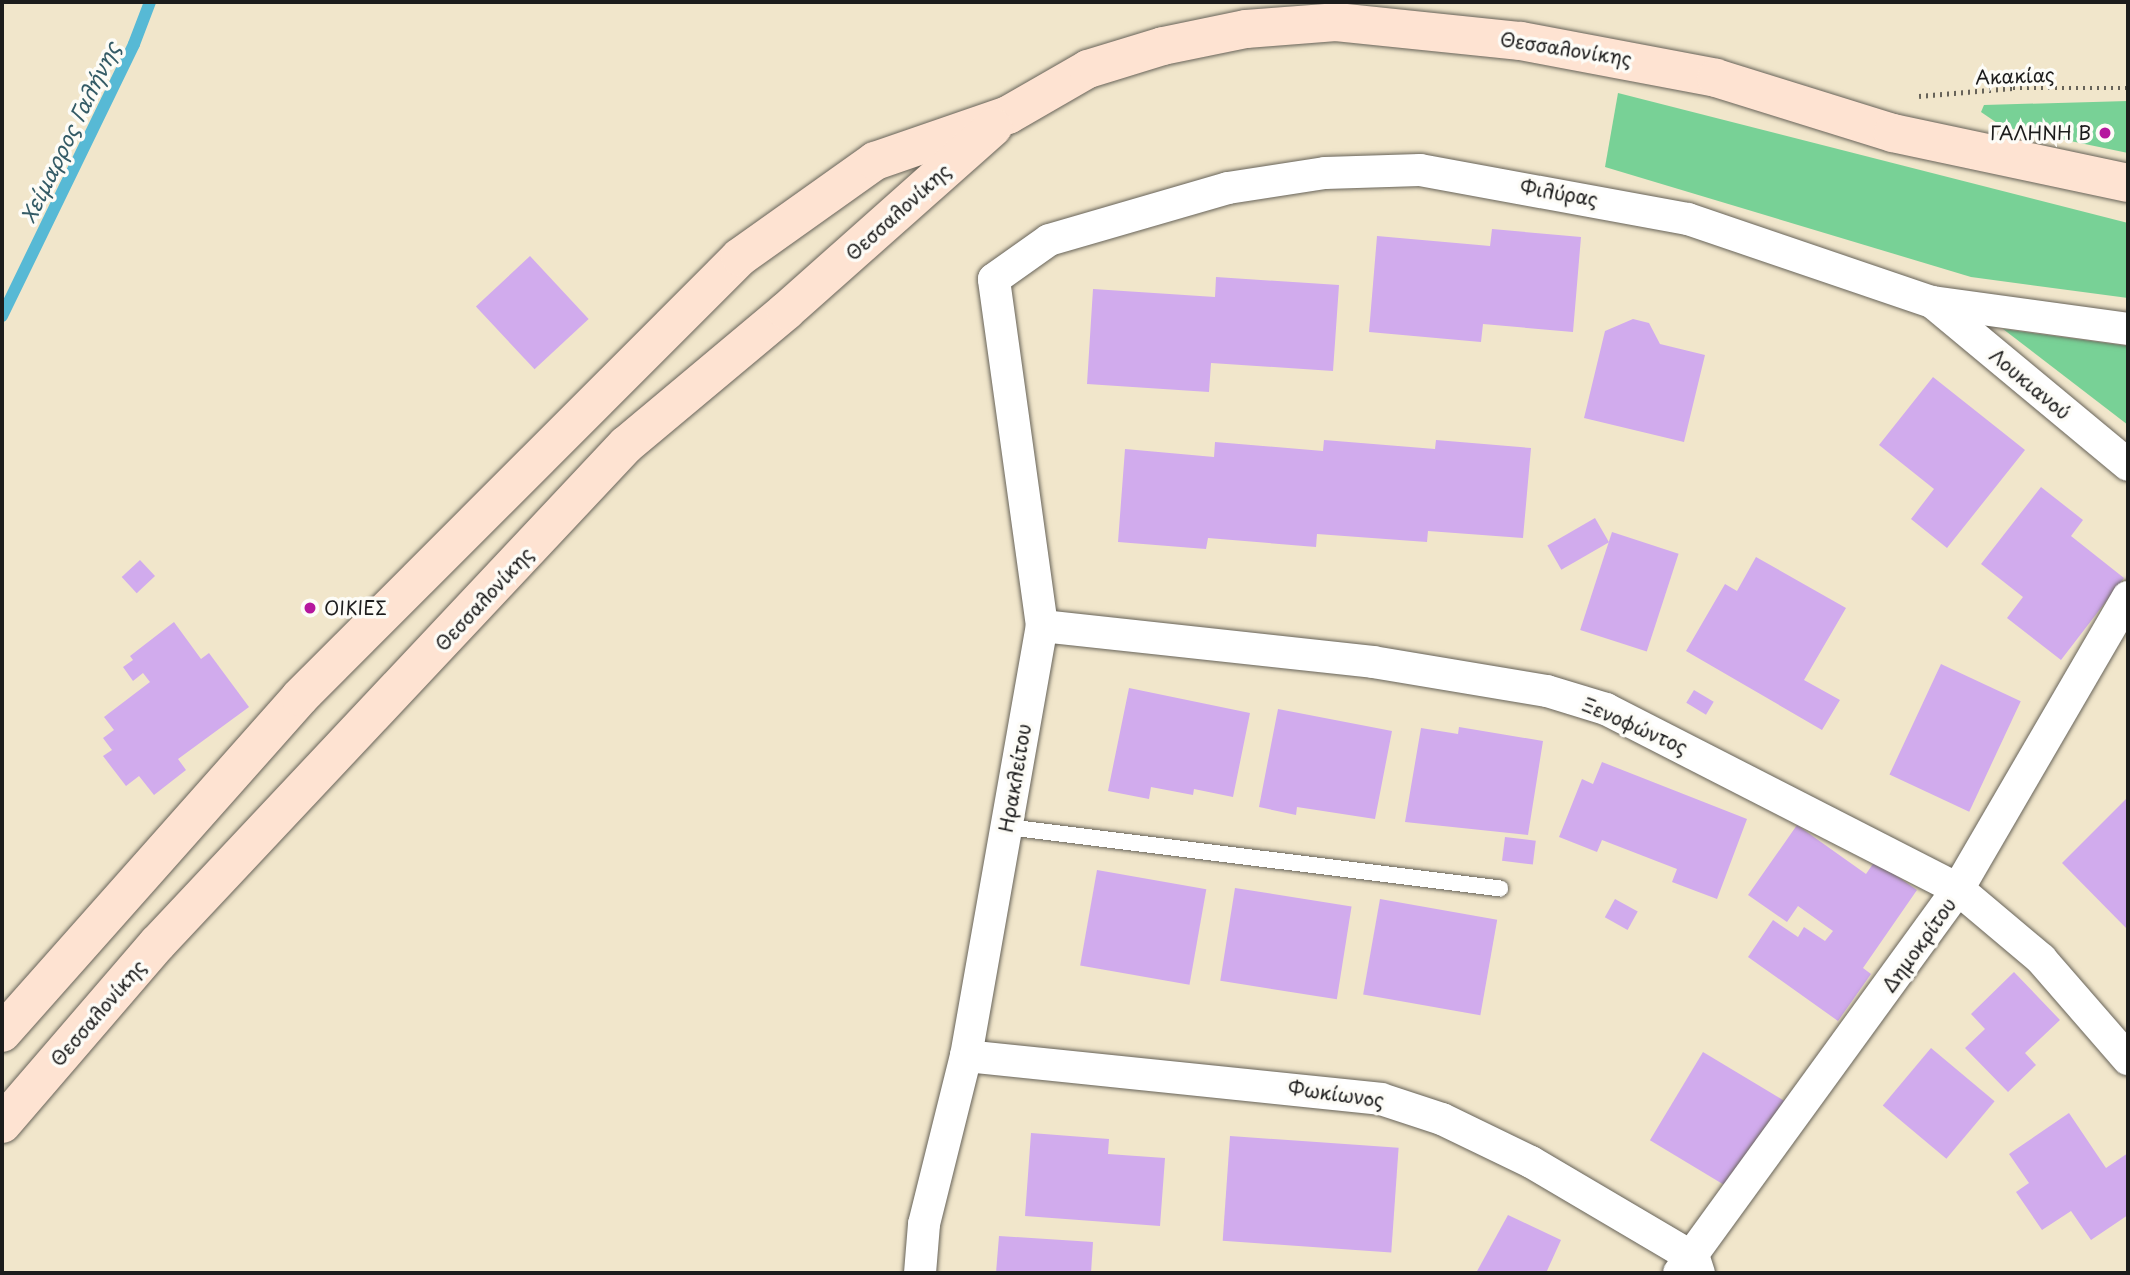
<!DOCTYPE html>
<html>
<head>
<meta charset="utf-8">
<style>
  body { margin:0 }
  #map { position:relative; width:2130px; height:1275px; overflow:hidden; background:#f1e6cb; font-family:"Playpen Sans",sans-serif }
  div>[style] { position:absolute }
  .green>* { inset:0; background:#78d196 }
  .stream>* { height:12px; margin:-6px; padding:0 6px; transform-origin:6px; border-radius:6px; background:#57b9d5 }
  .building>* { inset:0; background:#d1abed; transform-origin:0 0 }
  .path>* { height:4.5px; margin-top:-2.25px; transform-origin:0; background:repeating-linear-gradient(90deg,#676359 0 2px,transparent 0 7px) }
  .roads { filter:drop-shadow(0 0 2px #676359) drop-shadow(0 0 2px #676359) }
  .service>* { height:16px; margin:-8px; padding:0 8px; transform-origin:8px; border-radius:8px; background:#fff }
  .minor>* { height:32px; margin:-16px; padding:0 16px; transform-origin:16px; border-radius:16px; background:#fff }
  .secondary>* { height:38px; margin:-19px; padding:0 19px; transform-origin:19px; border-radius:19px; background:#fee3d2 }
  .dots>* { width:19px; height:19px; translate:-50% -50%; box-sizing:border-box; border:4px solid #fdfcf7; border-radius:50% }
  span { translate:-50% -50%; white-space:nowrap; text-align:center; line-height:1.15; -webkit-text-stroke:7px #fdfcf7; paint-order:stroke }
  .street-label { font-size:19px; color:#1c1c1c }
  .poi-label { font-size:19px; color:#1c1c1c }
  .right { translate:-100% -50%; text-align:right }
  .left { translate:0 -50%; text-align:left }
  .water-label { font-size:21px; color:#345b66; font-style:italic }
  .frame { position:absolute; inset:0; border:4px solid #1c1c1c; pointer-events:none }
</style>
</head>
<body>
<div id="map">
  <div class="green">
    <div style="clip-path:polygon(1618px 93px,2128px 223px,2128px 298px,1971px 277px,1605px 167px)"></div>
    <div style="clip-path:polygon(2128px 101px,2128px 153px,2003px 127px,1981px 112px,1984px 105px)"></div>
    <div style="clip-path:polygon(2003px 329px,2128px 346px,2128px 425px)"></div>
  </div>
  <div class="stream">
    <div style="left:2px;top:316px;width:302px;rotate:-64.1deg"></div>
    <div style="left:134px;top:44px;width:45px;rotate:-69.1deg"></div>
  </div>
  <div class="building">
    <div style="clip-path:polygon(1492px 229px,1581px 237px,1573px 332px,1483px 324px,1481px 342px,1369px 332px,1377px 236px,1490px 246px)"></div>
    <div style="left:530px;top:256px;width:86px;height:74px;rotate:47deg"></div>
    <div style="clip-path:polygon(1216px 277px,1339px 285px,1333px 371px,1211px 363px,1209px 392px,1087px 384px,1093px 289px,1215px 297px)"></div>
    <div style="clip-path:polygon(1633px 319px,1649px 323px,1660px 344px,1705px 355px,1684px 442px,1584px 418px,1605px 331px)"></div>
    <div style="clip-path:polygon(1933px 377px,2025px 450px,1947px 548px,1911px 519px,1934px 489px,1879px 445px)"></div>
    <div style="clip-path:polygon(1324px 440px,1435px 449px,1436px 440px,1531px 448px,1523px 538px,1428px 531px,1427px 542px,1317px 534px,1316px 547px,1208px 538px,1206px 549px,1118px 542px,1125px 449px,1214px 457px,1215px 442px,1323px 451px)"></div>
    <div style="clip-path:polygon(2041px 487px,2083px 520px,2071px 536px,2124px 578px,2061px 660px,2007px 618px,2023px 597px,1981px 564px)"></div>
    <div style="left:1595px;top:518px;width:28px;height:55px;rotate:60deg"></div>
    <div style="left:1612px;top:532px;width:70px;height:103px;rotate:18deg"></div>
    <div style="clip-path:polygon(1756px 557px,1846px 608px,1804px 680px,1840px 700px,1822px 730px,1686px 651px,1725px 584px,1737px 591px)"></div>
    <div style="left:140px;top:560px;width:22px;height:25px;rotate:47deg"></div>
    <div style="clip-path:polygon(174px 622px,201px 659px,209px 653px,249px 707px,178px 759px,186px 770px,154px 795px,139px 776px,126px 786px,103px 756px,112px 750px,103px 738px,114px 730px,104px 717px,150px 682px,143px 673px,133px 681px,123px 667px,133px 660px,130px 656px)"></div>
    <div style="left:1941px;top:664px;width:88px;height:122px;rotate:25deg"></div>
    <div style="clip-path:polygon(1129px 688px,1250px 713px,1233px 797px,1194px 789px,1193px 795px,1151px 787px,1149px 799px,1108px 791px)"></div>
    <div style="left:1694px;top:690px;width:23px;height:15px;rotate:31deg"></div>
    <div style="clip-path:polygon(1278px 709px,1392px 731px,1375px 819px,1297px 807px,1296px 815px,1259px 807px)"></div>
    <div style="clip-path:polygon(1459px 727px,1543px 741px,1528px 835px,1405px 822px,1421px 728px,1458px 734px)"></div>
    <div style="clip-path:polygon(1602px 762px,1747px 819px,1717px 899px,1672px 882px,1677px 869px,1602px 840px,1597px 852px,1559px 837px,1582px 779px,1593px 784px)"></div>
    <div style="clip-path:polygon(2128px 797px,2128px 930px,2062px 863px)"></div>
    <div style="clip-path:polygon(1797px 825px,1866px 874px,1875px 861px,1917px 890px,1863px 968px,1871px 974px,1838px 1021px,1748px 957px,1773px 920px,1798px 937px,1804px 927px,1825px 941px,1833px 931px,1798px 906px,1787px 922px,1748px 895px)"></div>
    <div style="left:1505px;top:837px;width:31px;height:24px;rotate:7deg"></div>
    <div style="left:1097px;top:870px;width:111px;height:97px;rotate:10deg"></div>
    <div style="left:1235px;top:888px;width:118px;height:94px;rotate:9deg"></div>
    <div style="left:1380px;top:899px;width:119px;height:97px;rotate:10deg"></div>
    <div style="left:1615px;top:899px;width:26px;height:21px;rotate:29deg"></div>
    <div style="clip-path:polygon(2014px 972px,2060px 1020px,2025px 1053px,2036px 1065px,2008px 1092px,1965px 1048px,1985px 1029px,1971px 1014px)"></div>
    <div style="left:1931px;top:1048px;width:83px;height:75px;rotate:40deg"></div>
    <div style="left:1703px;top:1052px;width:95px;height:103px;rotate:31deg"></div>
    <div style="clip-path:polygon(2069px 1113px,2106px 1168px,2128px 1153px,2128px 1215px,2091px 1240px,2071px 1211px,2042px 1230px,2016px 1192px,2029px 1183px,2009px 1154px)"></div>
    <div style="clip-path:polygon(1031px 1133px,1109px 1139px,1108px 1154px,1165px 1158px,1160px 1226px,1025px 1216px)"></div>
    <div style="left:1230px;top:1136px;width:169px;height:105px;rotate:4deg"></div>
    <div style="clip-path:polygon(1508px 1215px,1561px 1240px,1546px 1273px,1476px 1273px)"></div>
    <div style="clip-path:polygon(999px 1236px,1093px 1242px,1091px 1273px,996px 1273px)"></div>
  </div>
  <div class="path">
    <div style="left:1919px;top:96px;width:94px;rotate:-4.9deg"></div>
    <div style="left:2013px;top:88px;width:115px"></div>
  </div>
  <div class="roads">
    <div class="service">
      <div style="left:1007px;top:827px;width:497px;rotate:7.1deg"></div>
    </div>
    <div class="minor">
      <div style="left:1932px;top:302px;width:255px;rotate:39.7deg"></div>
      <div style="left:1042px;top:626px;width:333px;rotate:6.2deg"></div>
      <div style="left:1373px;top:662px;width:176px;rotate:9.5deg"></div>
      <div style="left:1547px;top:691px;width:62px;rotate:17deg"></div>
      <div style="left:1606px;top:709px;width:395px;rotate:27.1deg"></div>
      <div style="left:1958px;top:889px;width:109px;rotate:40.1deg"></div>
      <div style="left:2041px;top:959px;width:133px;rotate:49deg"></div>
      <div style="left:966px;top:1056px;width:417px;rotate:5.9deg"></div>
      <div style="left:1381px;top:1099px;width:64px;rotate:18.2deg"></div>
      <div style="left:1442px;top:1119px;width:99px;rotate:25.8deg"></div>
      <div style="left:1531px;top:1162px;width:189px;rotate:30.5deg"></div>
      <div style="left:1694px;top:1258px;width:16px;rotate:72deg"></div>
      <div style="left:920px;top:1273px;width:49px;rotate:-85.3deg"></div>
      <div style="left:924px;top:1224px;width:173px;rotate:-76deg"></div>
      <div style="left:966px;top:1056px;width:437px;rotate:-80deg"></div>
      <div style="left:1042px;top:626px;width:350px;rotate:-97.9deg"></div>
      <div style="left:994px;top:279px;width:67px;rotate:-35.3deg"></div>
      <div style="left:1049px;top:240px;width:186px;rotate:-16.2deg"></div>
      <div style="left:1228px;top:188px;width:98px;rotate:-8.8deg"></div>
      <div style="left:1325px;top:173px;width:95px;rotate:-1.8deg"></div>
      <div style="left:1420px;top:170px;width:272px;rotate:10.4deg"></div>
      <div style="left:1688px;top:219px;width:258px;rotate:18.8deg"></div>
      <div style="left:1932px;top:302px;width:198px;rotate:7.8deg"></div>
      <div style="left:1679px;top:1273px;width:475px;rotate:-54deg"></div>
      <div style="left:1958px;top:889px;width:338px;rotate:-59.8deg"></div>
    </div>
    <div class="secondary">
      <div style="left:2px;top:1033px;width:449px;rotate:-48.4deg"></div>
      <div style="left:300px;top:697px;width:622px;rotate:-45deg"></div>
      <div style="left:740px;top:257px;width:166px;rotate:-35.4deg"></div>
      <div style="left:875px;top:161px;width:141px;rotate:-19.1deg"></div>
      <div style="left:1008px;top:115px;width:92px;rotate:-29.9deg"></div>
      <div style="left:1088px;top:69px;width:78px;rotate:-17deg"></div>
      <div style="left:1163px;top:46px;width:85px;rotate:-11.6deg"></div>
      <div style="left:1246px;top:29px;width:90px;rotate:-4.4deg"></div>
      <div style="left:1336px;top:22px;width:186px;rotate:5.9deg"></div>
      <div style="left:1521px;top:41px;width:198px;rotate:10.7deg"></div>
      <div style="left:1716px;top:78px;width:185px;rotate:17.3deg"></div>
      <div style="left:1893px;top:133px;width:240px;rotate:12deg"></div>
      <div style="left:2px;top:1124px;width:238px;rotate:-49.3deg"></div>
      <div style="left:157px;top:944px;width:685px;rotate:-46.78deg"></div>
      <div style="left:626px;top:445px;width:209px;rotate:-39.9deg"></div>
      <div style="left:786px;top:311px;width:277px;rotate:-41.6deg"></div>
    </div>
  </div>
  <div class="dots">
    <div style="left:2105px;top:133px;background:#b5179e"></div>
    <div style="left:310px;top:608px;background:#b5179e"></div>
  </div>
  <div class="street-label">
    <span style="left:1566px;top:49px;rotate:9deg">Θεσσαλονίκης</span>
    <span style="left:2015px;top:76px;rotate:-2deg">Ακακίας</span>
    <span style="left:1559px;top:193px;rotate:10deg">Φιλύρας</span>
    <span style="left:898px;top:212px;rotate:-42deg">Θεσσαλονίκης</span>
    <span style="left:2030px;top:384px;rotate:40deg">Λουκιανού</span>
    <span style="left:484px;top:599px;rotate:-47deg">Θεσσαλονίκης</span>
    <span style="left:1635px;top:726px;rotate:24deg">Ξενοφώντος</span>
    <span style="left:1015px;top:778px;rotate:-80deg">Ηρακλείτου</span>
    <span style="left:1919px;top:945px;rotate:-54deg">Δημοκρίτου</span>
    <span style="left:98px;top:1013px;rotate:-49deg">Θεσσαλονίκης</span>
    <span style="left:1336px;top:1094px;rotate:8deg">Φωκίωνος</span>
  </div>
  <div class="poi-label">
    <span class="right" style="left:2091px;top:133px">ΓΑΛΗΝΗ Β</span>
    <span class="left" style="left:324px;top:608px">ΟΙΚΙΕΣ</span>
  </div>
  <div class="water-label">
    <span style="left:69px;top:132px;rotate:-64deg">Χείμαρρος Γαλήνης</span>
  </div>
  <div class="frame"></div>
</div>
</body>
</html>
